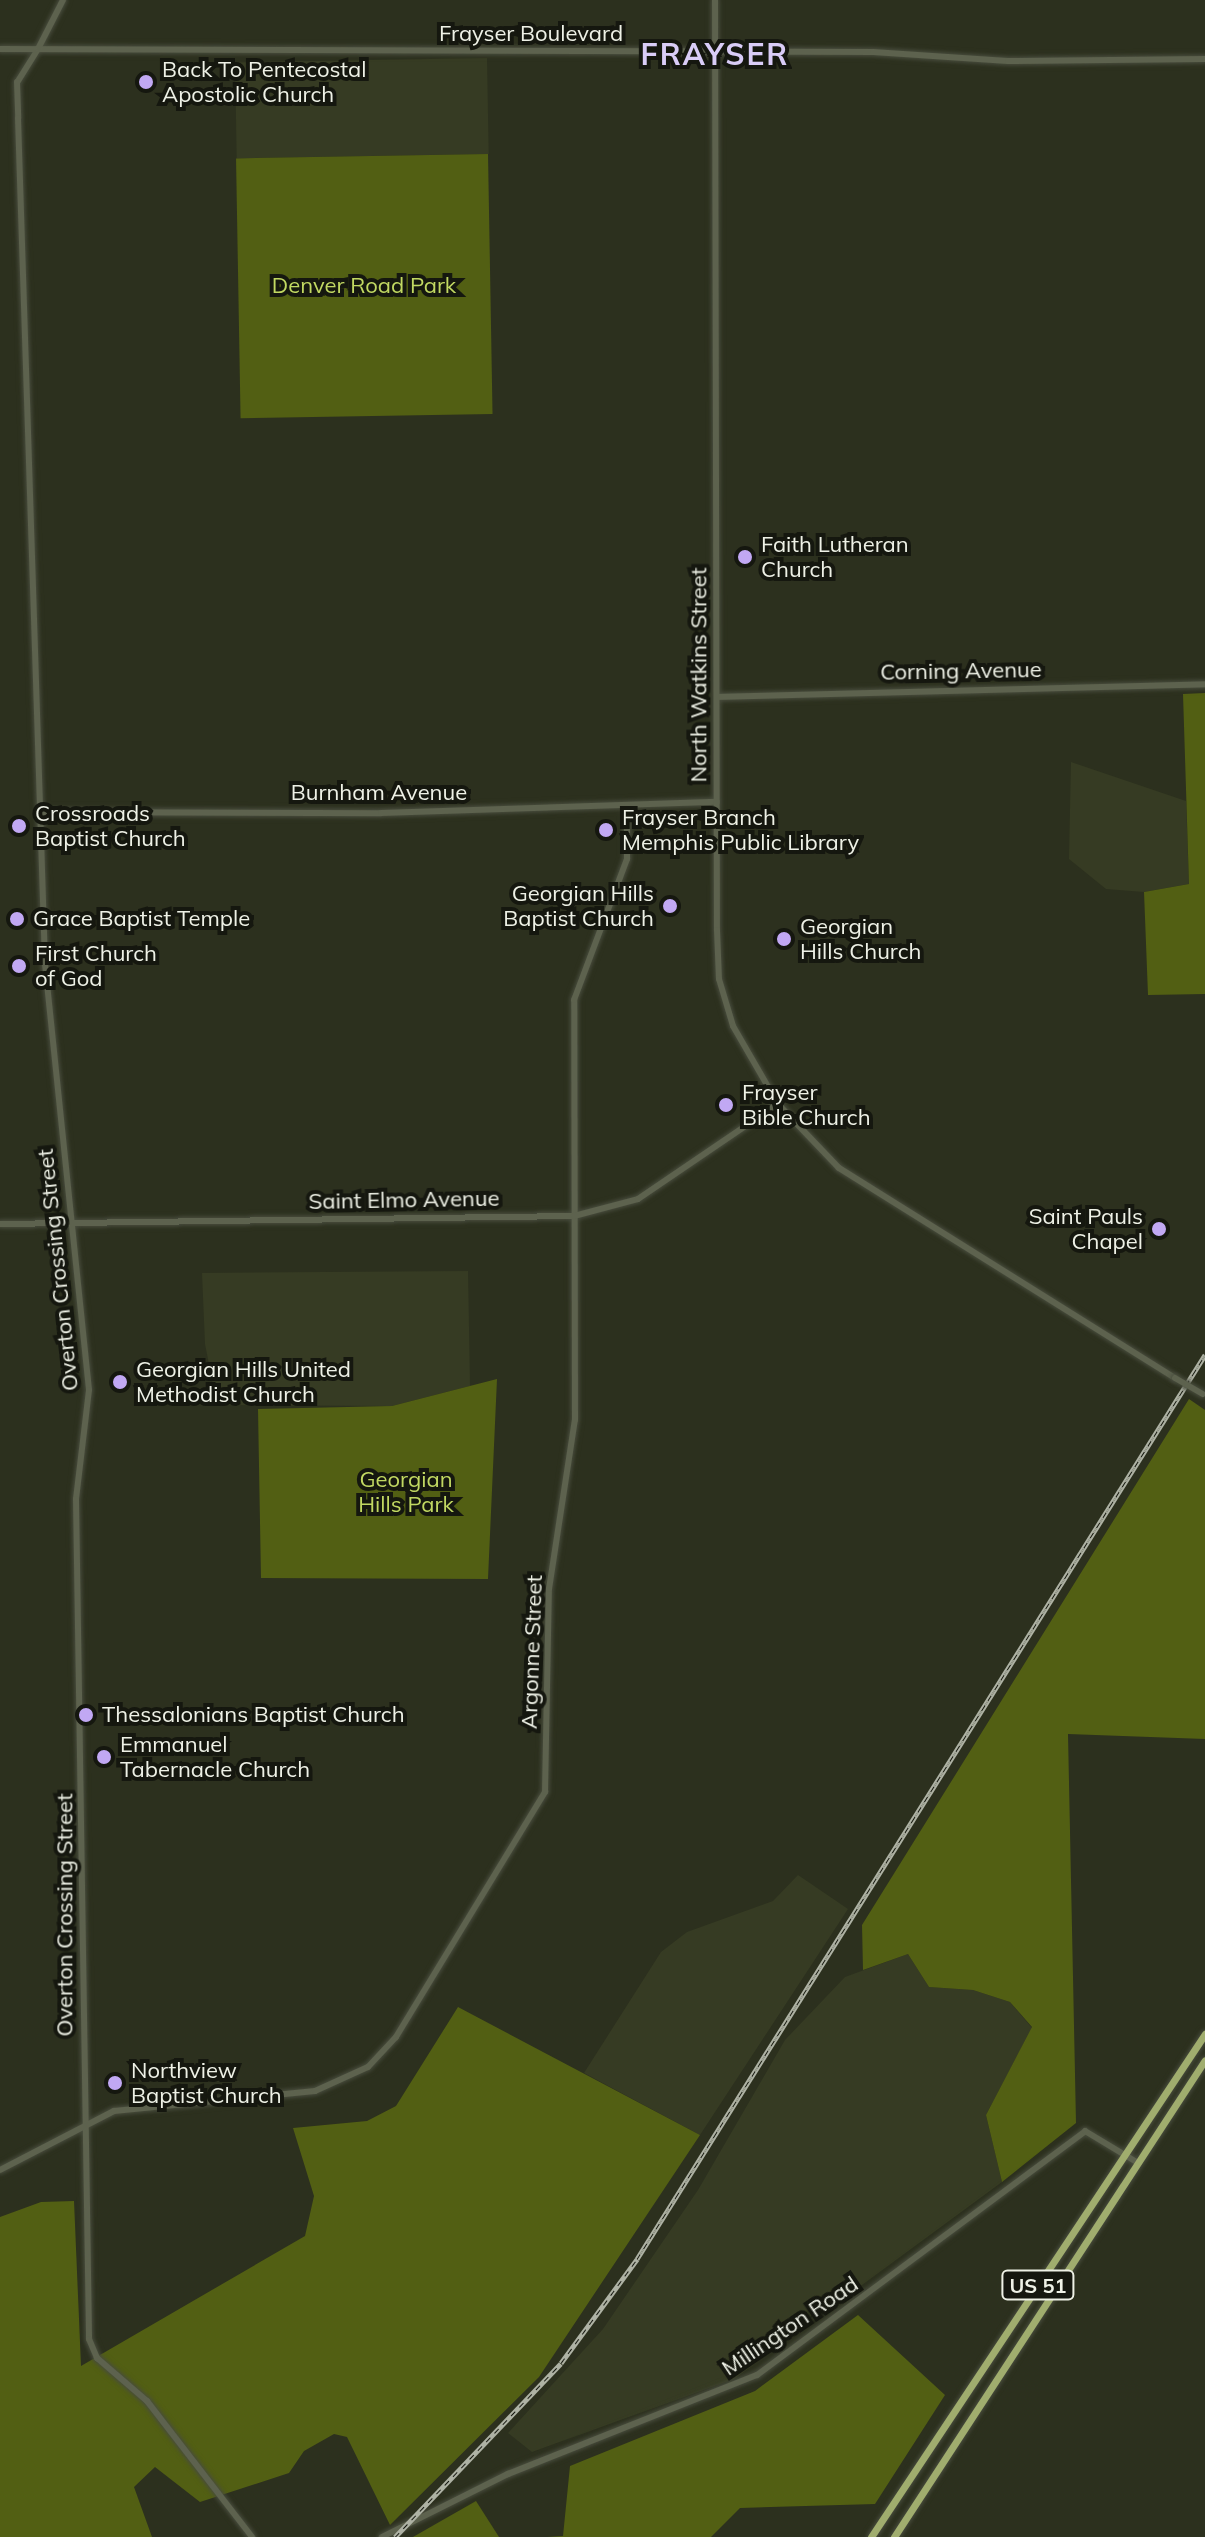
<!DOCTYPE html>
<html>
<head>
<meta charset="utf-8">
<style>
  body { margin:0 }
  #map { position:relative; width:1205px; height:2537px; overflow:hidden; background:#2c301e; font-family:Mulish,sans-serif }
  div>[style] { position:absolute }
  .built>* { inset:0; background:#363b23; transform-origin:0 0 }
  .green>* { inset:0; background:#525f13; transform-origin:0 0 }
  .roads { filter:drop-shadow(0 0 2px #484c3d) drop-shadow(0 0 2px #484c3d) }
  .tertiary>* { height:6px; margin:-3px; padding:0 3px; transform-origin:3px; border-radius:3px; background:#5d624e }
  .secondary>* { height:6px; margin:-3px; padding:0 3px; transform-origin:3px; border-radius:3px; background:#5d624e }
  .trunk>* { height:7px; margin:-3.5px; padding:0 3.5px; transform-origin:3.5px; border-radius:3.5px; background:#a0ad6e }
  .rail>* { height:5px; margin-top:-2.5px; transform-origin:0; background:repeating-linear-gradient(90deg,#15170f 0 6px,#aeb2a4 0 12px); box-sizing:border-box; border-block:2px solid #aeb2a4 }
  .bridges { filter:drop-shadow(0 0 2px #484c3d) drop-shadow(0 0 2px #484c3d) }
  .secondary-bridge>* { height:6px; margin:-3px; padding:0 3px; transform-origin:3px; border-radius:3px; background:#5d624e }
  .dots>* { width:22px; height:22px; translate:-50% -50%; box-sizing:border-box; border:4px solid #15170f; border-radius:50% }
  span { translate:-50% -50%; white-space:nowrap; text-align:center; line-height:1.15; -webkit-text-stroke:8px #15170f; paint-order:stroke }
  .shield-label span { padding:2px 6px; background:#15170f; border:2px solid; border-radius:6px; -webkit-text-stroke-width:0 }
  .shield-label { font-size:20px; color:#eef1e6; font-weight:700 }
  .street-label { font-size:22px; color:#eef1e6 }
  .poi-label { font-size:22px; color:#eef1e6 }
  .left { translate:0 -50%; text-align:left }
  .right { translate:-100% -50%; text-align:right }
  .park-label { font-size:22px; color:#c1d862 }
  .district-label { font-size:30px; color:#d9ccf7; font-weight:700; letter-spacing:2px }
</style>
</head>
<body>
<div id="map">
  <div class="built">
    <div style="left:487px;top:58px;width:96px;height:252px;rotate:89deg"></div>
    <div style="clip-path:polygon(1071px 762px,1186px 801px,1189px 884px,1144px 892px,1106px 889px,1069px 859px)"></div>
    <div style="clip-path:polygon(468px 1271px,470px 1386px,392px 1406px,217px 1405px,205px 1344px,202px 1273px)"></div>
    <div style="clip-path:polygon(798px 1875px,848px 1909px,700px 2135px,584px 2073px,661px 1952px,687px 1932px,773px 1901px)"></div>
    <div style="clip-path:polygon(908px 1954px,929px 1987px,973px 1990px,1010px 2002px,1032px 2028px,986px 2115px,1002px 2182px,734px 2379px,532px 2452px,508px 2433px,603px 2329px,698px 2190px,785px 2040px,845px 1977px)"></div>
  </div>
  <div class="green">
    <div style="left:488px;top:154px;width:260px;height:252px;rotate:89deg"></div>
    <div style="clip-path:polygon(1205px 693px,1205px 994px,1148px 995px,1144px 892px,1189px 884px,1183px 694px)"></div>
    <div style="clip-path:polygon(497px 1379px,488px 1579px,261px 1578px,258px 1409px,392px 1406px)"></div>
    <div style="clip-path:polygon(1189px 1399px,1205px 1410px,1205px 1739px,1068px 1734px,1076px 2123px,1002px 2182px,986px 2115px,1032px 2027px,1010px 2002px,973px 1990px,929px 1987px,908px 1954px,863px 1970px,862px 1925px)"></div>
    <div style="clip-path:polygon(458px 2007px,700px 2135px,539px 2377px,390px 2525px,347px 2437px,334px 2434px,304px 2451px,289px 2473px,200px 2502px,155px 2467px,134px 2487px,152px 2537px,0 2537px,0 2217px,41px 2202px,74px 2201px,81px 2366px,305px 2236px,314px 2196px,293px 2128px,367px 2121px,396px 2106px)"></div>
    <div style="clip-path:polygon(858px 2315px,945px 2395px,875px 2504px,740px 2508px,711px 2537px,547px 2537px,563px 2536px,570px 2466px,755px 2391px)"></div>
    <div style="clip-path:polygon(476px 2501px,499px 2537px,413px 2537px)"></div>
  </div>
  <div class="roads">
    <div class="tertiary">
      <div style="left:38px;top:49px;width:39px;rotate:122deg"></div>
      <div style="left:17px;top:82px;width:36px;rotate:88deg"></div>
      <div style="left:18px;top:118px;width:846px;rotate:88.17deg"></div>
      <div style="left:45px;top:964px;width:428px;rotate:84.1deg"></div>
      <div style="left:89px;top:1390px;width:110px;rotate:96.8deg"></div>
      <div style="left:76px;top:1499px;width:840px;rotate:89.11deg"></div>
      <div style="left:89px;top:2339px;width:21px;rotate:67deg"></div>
      <div style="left:97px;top:2358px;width:66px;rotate:40.7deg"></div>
      <div style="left:147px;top:2401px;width:172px;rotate:52.3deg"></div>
      <div style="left:718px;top:697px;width:487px;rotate:-1.5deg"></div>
      <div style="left:41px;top:812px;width:340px;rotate:0.2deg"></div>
      <div style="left:381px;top:813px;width:336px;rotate:-1.9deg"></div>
      <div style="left:0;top:2170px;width:128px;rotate:-27.4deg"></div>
      <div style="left:114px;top:2111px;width:202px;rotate:-5.7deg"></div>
      <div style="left:315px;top:2091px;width:58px;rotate:-24.4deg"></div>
      <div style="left:368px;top:2067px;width:41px;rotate:-47deg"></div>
      <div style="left:396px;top:2037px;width:287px;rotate:-58.7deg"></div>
      <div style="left:545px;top:1792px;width:203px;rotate:-88.9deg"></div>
      <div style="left:549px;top:1589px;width:171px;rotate:-81.3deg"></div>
      <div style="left:575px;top:1420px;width:420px;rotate:-90.1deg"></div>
      <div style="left:574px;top:1000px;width:151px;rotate:-69.4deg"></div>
      <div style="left:627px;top:859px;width:54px;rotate:-90deg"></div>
      <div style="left:382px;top:2537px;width:141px;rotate:-26.6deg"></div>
      <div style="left:508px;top:2474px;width:268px;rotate:-21.7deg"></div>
      <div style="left:757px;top:2375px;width:409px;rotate:-36.6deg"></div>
      <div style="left:1085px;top:2131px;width:62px;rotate:31.1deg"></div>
    </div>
    <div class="secondary">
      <div style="left:715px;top:0;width:930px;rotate:89.88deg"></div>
      <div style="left:717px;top:930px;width:49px;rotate:87.7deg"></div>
      <div style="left:719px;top:979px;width:49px;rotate:73.4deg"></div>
      <div style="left:733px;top:1026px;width:90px;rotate:60deg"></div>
      <div style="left:778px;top:1104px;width:88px;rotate:46.4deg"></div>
      <div style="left:839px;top:1168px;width:396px;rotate:32deg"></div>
      <div style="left:0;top:49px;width:873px;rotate:0.2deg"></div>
      <div style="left:873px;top:52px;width:135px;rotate:3.8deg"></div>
      <div style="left:1008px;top:61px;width:197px;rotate:-0.6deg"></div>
      <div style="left:38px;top:49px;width:55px;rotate:-63deg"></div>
      <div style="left:0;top:1224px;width:574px;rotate:-0.8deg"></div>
      <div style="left:574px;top:1216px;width:66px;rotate:-14.9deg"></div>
      <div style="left:638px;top:1199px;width:169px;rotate:-34.2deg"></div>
    </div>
    <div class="trunk">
      <div style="left:871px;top:2537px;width:604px;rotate:-56.42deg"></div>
      <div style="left:894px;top:2537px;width:569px;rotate:-56.9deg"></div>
    </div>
  </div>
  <div class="rail">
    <div style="left:395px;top:2537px;width:240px;rotate:-46.3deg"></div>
    <div style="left:561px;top:2363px;width:129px;rotate:-53.8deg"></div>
    <div style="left:637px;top:2259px;width:1068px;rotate:-57.86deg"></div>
  </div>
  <div class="bridges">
    <div class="secondary-bridge">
      <div style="left:1175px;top:1378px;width:32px;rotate:30deg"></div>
    </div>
  </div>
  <div class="dots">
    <div style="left:146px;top:82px;background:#c1a8f3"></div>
    <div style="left:745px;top:557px;background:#c1a8f3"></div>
    <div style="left:19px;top:826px;background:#c1a8f3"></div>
    <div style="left:606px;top:830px;background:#c1a8f3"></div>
    <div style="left:670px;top:906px;background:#c1a8f3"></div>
    <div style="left:17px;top:919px;background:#c1a8f3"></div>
    <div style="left:784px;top:939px;background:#c1a8f3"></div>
    <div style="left:19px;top:966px;background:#c1a8f3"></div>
    <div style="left:726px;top:1105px;background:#c1a8f3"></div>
    <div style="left:1159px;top:1229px;background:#c1a8f3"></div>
    <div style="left:120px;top:1382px;background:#c1a8f3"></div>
    <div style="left:86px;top:1715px;background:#c1a8f3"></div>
    <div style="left:104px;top:1757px;background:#c1a8f3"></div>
    <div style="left:115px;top:2083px;background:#c1a8f3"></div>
  </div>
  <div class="shield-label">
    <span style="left:1038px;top:2285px">US 51</span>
  </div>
  <div class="street-label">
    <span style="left:531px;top:34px">Frayser Boulevard</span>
    <span style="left:961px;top:671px;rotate:-1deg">Corning Avenue</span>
    <span style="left:699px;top:675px;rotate:-90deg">North Watkins Street</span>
    <span style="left:379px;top:793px">Burnham Avenue</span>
    <span style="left:404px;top:1200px;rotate:-1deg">Saint Elmo Avenue</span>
    <span style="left:58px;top:1270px;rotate:-96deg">Overton Crossing Street</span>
    <span style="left:532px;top:1652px;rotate:-88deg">Argonne Street</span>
    <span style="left:65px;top:1915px;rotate:-90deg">Overton Crossing Street</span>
    <span style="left:790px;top:2326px;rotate:-34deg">Millington Road</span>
  </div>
  <div class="poi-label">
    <span class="left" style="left:162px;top:82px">Back To Pentecostal<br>Apostolic Church</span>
    <span class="left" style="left:761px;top:557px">Faith Lutheran<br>Church</span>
    <span class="left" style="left:35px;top:826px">Crossroads<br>Baptist Church</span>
    <span class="left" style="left:622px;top:830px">Frayser Branch<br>Memphis Public Library</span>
    <span class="right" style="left:654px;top:906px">Georgian Hills<br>Baptist Church</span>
    <span class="left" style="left:33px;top:919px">Grace Baptist Temple</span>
    <span class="left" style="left:800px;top:939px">Georgian<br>Hills Church</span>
    <span class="left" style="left:35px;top:966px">First Church<br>of God</span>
    <span class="left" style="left:742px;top:1105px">Frayser<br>Bible Church</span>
    <span class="right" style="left:1143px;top:1229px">Saint Pauls<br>Chapel</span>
    <span class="left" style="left:136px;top:1382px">Georgian Hills United<br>Methodist Church</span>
    <span class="left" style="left:102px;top:1715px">Thessalonians Baptist Church</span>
    <span class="left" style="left:120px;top:1757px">Emmanuel<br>Tabernacle Church</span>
    <span class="left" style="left:131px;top:2083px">Northview<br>Baptist Church</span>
  </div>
  <div class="park-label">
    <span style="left:364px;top:286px">Denver Road Park</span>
    <span style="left:406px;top:1492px">Georgian<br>Hills Park</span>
  </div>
  <div class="district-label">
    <span style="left:715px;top:54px">FRAYSER</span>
  </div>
</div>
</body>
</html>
